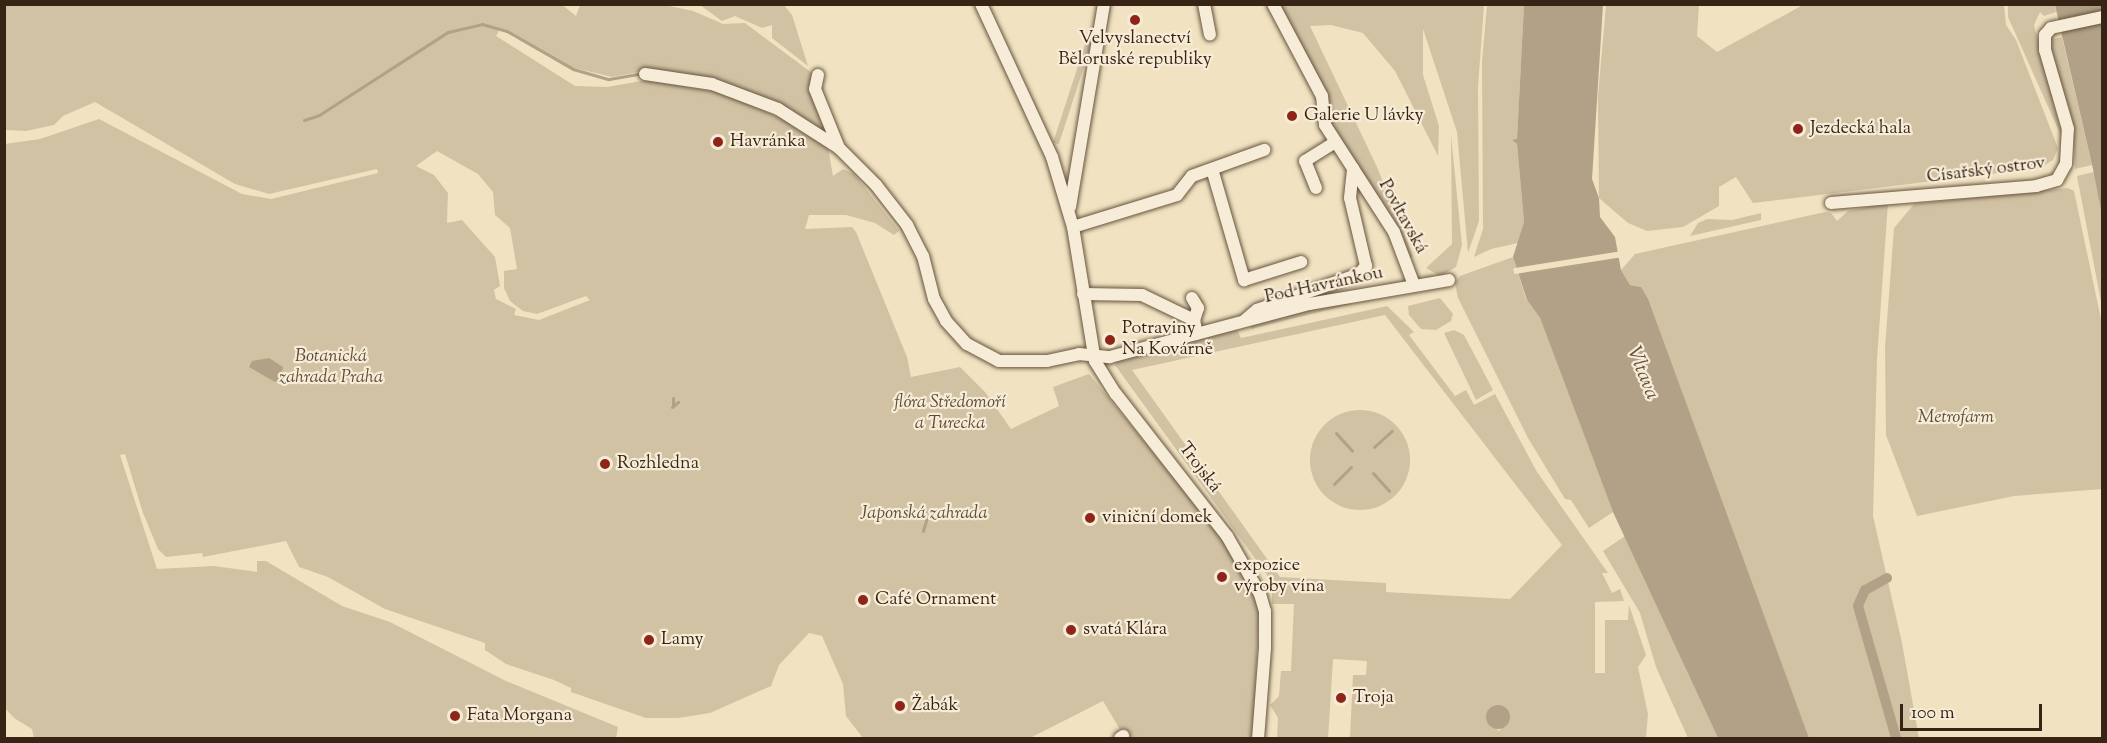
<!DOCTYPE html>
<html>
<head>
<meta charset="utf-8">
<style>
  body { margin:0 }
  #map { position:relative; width:2107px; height:743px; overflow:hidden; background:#f1e2c1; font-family:"Sorts Mill Goudy",serif }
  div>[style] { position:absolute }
  .green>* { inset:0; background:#d2c2a4; transform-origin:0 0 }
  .round { border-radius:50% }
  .water>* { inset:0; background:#b2a186 }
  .pier>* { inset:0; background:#f1e2c1; transform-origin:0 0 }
  .stream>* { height:3px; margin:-1.5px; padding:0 1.5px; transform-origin:1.5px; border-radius:1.5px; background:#b2a186 }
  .canal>* { height:10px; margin:-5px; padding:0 5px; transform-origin:5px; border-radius:5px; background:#b2a186 }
  .roads { filter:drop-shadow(0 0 2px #66543f) drop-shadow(0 0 2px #66543f) }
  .minor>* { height:12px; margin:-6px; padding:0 6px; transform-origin:6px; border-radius:6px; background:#f6ecd7 }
  .dots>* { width:16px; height:16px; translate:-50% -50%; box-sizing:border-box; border:3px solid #f6ecd7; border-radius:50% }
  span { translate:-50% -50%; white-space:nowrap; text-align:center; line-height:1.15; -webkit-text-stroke:4.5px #f6ecd7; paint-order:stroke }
  .poi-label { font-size:18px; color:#382414 }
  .left { translate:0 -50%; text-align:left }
  .street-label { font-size:18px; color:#382414 }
  .park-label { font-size:18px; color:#5e4c38; font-style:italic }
  .water-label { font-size:20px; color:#63503c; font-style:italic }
  .frame { position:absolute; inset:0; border:6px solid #382414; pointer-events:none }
  .scale { position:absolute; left:1900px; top:704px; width:142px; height:27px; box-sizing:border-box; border:3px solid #382414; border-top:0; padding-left:8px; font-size:18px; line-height:21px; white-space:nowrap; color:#382414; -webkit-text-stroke:4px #f6ecd7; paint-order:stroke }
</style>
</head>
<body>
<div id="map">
  <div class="green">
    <div style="clip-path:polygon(evenodd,561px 4px,576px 16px,580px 5px,660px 4px,693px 11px,723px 24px,745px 23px,812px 73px,811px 86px,827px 133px,778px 102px,710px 80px,656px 69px,612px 77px,566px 66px,500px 29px,496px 36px,575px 86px,607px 87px,647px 80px,727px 94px,784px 120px,828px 148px,833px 176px,843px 169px,854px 174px,899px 231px,894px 235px,875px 223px,846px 215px,809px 215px,805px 229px,852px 227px,856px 232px,907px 357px,911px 377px,960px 367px,985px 392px,1011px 429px,1059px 406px,1053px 387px,1089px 374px,1214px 527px,1246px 578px,1241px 581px,1245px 588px,1251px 589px,1259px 609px,1253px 738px,1125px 738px,1103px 701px,1030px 738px,863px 738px,846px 716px,843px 684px,822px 636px,809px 633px,779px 665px,771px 686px,710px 713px,678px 718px,646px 718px,571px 692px,571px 688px,554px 680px,506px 664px,485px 650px,485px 643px,385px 609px,328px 577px,299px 567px,286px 541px,203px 557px,202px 553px,166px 557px,158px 549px,143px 513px,125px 454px,120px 455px,157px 569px,214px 566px,257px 572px,257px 561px,266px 561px,342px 606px,390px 622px,506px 681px,618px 727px,616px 738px,34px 738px,32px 729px,14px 718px,4px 707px,5px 144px,40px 139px,99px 119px,242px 194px,271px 199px,378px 173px,377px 169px,269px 194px,235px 184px,95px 102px,63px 116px,54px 125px,26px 131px,5px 130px,4px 5px,561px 4px,437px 151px,478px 174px,493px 192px,495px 215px,510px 228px,517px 269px,504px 271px,504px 288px,510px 301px,523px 311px,537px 314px,586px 296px,590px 300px,539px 320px,514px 315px,516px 309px,496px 299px,494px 290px,500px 286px,495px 257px,462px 220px,447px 223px,448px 193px,434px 175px,416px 166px,437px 151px)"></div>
    <div style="clip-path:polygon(700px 5px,784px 5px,792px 15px,808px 66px,772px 38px,772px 25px,762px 28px,735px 16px,722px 21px)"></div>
    <div style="clip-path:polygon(1275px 5px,1484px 5px,1478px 87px,1479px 221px,1468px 253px,1457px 132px,1423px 29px,1423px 75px,1439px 126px,1438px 156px,1395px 71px,1363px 33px,1331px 25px,1310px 26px,1377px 167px,1413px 256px,1409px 261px,1337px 138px)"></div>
    <div style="clip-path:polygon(1487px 5px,1524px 5px,1517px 140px,1512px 140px,1517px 144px,1524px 222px,1518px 243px,1491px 249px,1474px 257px,1483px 229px,1482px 62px)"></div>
    <div style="clip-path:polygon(1606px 5px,1699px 5px,1697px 36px,1717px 52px,1803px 5px,2004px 5px,2006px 25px,2016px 40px,2058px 148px,2053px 160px,2040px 168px,1753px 203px,1736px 177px,1719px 187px,1719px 206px,1683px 227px,1647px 231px,1628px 223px,1599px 198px,1598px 96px)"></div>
    <div style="clip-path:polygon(2008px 5px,2055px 5px,2056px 12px,2044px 16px,2040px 12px,2034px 25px,2063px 140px,2008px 17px)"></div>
    <div style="left:1088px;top:35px;width:6px;height:113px;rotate:18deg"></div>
    <div style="clip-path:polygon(2062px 37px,2092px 165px,2075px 169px,2073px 122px,2050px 48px,2049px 40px)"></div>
    <div style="clip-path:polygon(1451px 135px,1462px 245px,1456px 267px,1440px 276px,1426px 268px,1452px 244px)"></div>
    <div style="clip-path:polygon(2094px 172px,2102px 216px,2102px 307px,2077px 176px)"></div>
    <div style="clip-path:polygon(2068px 188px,2074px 191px,2102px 324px,2102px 489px,2014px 496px,1917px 516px,1886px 435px,1885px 348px,1894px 228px,1914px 204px)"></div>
    <div style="clip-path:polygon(1888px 203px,1877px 359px,1873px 516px,1902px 643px,1919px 738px,1809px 738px,1641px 287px,1630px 285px,1621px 270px,1635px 254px,1825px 212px,1831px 213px,1837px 221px,1848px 211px)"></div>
    <div style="clip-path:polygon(1761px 213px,1761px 220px,1690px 236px,1698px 223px,1707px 219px,1732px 220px)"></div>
    <div style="clip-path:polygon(1513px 257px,1526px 299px,1540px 318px,1613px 512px,1589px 528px,1571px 500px,1565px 499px,1528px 438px,1458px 298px,1455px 283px,1460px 276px)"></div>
    <div style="clip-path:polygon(1440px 298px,1453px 314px,1451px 321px,1436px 330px,1421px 329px,1409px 315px,1408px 306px)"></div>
    <div style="clip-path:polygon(1328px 304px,1352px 304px,1251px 329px,1251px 325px)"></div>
    <div style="clip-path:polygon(evenodd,1387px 306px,1414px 332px,1409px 335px,1455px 396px,1466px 390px,1474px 405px,1495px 394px,1537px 472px,1608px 573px,1602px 573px,1612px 593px,1620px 589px,1624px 601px,1595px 602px,1595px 673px,1605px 673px,1605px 620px,1628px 620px,1629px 605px,1646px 655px,1638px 667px,1648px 714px,1646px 738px,1350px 738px,1353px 675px,1366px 675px,1367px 661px,1333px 659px,1328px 738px,1277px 738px,1278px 718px,1270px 705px,1279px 696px,1281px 671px,1291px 671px,1294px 604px,1272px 604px,1272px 582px,1115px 365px,1117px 361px,1196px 339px,1237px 330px,1241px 338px,1387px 306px,1385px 315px,1562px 545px,1510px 599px,1386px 592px,1386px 583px,1280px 577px,1132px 370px,1385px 315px,1387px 306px,1493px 707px,1503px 708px,1509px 715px,1499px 731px,1489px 722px,1493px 707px)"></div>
    <div style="clip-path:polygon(1454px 330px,1464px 335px,1493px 390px,1476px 400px,1444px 333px)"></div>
    <div class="round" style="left:1310px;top:410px;width:100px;height:100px"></div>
    <div style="clip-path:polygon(1625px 536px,1718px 738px,1688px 738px,1656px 667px,1640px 613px,1603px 551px)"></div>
  </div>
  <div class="water">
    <div style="clip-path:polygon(1524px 5px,1603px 5px,1592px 179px,1599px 198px,1600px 217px,1615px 237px,1621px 270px,1630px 285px,1641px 287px,1648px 299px,1809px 738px,1718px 738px,1613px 512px,1540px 318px,1527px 300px,1513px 257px,1524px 222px,1517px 144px,1512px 140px,1517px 139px)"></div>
    <div style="clip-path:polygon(2055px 5px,2102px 5px,2102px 216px,2093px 169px)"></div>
    <div style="clip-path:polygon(269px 358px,283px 367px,281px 378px,275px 382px,249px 367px,252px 361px)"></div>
    <div class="round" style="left:1486px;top:705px;width:24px;height:24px"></div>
  </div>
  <div class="pier">
    <div style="left:1622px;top:251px;width:6px;height:110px;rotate:81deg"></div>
  </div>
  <div class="stream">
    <div style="left:304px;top:120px;width:16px;rotate:-18deg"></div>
    <div style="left:319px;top:115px;width:153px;rotate:-32.8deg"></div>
    <div style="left:448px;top:32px;width:35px;rotate:-13deg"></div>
    <div style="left:482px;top:24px;width:26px;rotate:16deg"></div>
    <div style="left:507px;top:31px;width:76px;rotate:29.9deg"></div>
    <div style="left:573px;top:69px;width:37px;rotate:16deg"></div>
    <div style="left:609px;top:79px;width:35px;rotate:-10deg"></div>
    <div style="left:673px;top:398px;width:7px;rotate:90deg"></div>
    <div style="left:672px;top:407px;width:8px;rotate:-40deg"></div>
    <div style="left:1336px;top:433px;width:24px;rotate:48deg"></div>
    <div style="left:1374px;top:447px;width:24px;rotate:-42deg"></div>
    <div style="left:1373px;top:473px;width:24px;rotate:48deg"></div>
    <div style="left:1334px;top:484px;width:24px;rotate:-45deg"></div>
    <div style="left:923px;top:531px;width:15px;rotate:-74deg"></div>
    <div style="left:927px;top:517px;width:10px;rotate:-114deg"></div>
  </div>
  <div class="canal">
    <div style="left:1887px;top:578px;width:25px;rotate:151deg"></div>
    <div style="left:1865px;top:590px;width:17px;rotate:114deg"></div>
    <div style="left:1858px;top:606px;width:137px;rotate:73.9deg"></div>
  </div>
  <div class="roads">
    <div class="minor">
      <div style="left:981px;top:4px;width:169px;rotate:65.1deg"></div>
      <div style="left:1052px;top:157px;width:73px;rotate:73.3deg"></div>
      <div style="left:1073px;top:227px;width:136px;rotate:80.7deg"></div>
      <div style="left:1095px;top:361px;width:39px;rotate:58deg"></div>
      <div style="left:1116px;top:394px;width:180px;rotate:52deg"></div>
      <div style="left:1227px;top:536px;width:67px;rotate:60.4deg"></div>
      <div style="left:1260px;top:594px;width:18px;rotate:74deg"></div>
      <div style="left:1265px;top:611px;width:37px;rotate:90deg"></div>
      <div style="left:1265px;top:648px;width:90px;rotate:94.4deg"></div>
      <div style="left:1204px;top:4px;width:31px;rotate:79deg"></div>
      <div style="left:1273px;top:4px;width:104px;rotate:62deg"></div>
      <div style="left:1322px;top:96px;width:29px;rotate:84deg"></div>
      <div style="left:1325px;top:125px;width:127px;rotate:57.2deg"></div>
      <div style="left:1394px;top:232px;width:57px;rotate:69.3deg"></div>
      <div style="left:645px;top:74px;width:68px;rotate:8.5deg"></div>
      <div style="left:712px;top:84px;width:71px;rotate:20.7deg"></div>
      <div style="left:778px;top:109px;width:72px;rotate:32.6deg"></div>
      <div style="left:839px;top:148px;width:52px;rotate:45deg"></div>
      <div style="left:876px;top:185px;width:51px;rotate:52.2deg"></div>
      <div style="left:907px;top:225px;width:35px;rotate:63deg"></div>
      <div style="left:923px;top:256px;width:44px;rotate:75.7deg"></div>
      <div style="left:934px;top:299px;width:25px;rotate:61deg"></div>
      <div style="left:946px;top:321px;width:31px;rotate:48deg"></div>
      <div style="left:967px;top:344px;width:36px;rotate:28deg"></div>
      <div style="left:999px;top:361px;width:48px"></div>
      <div style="left:1047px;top:361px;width:33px;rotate:-12deg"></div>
      <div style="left:1079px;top:354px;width:31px;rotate:6deg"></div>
      <div style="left:1110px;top:357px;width:206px;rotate:-14.9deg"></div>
      <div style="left:1309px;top:304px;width:142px;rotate:-9.7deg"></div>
      <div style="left:818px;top:75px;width:14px;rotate:102deg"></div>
      <div style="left:815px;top:89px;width:64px;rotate:67.9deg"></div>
      <div style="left:1212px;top:169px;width:116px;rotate:73.9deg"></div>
      <div style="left:1244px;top:280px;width:60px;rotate:-17.5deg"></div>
      <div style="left:1316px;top:188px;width:29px;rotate:-112deg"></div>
      <div style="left:1305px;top:161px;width:34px;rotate:-32deg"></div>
      <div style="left:1831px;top:203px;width:206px;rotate:-4.7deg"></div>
      <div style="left:2036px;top:186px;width:22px;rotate:-16deg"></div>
      <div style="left:2057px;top:180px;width:18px;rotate:-61deg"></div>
      <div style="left:2066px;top:164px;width:35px;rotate:-87deg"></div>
      <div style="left:2068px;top:129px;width:82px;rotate:-106.2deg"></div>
      <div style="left:2045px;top:50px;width:15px;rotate:-90deg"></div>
      <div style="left:2045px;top:35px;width:9px;rotate:-49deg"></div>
      <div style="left:2051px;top:28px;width:52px;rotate:-12.2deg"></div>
      <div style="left:1070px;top:207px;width:206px;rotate:-80.5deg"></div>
      <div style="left:1073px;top:227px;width:109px;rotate:-17.1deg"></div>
      <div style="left:1177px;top:195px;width:24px;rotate:-52deg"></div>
      <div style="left:1192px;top:176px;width:77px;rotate:-19.9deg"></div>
      <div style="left:1083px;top:294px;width:59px;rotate:1deg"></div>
      <div style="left:1142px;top:295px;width:58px;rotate:25.7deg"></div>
      <div style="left:1194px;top:320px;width:14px;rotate:78deg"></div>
      <div style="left:1192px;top:298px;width:12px;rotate:59deg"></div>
      <div style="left:1198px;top:308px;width:13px;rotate:108deg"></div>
      <div style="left:1245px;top:320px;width:16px;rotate:-40deg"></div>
      <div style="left:1257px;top:310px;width:108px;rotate:-19.4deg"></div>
      <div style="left:1359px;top:274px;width:11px;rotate:-49deg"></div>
      <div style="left:1366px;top:266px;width:70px;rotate:-103.2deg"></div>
      <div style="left:1350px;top:198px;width:30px;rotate:-84deg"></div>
      <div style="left:1120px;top:738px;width:4px;rotate:-34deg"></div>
    </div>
  </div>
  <div class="dots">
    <div style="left:1135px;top:20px;background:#8f2418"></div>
    <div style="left:1292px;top:116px;background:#8f2418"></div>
    <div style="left:1798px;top:129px;background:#8f2418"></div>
    <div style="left:718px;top:142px;background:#8f2418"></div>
    <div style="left:1110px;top:340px;background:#8f2418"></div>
    <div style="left:605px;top:464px;background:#8f2418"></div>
    <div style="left:1090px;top:518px;background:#8f2418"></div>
    <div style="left:1222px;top:577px;background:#8f2418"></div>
    <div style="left:863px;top:600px;background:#8f2418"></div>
    <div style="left:1071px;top:630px;background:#8f2418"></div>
    <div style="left:649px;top:640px;background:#8f2418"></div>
    <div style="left:1341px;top:698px;background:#8f2418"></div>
    <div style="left:900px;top:706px;background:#8f2418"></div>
    <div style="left:455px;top:716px;background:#8f2418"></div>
  </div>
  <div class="poi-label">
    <span style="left:1135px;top:50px">Velvyslanectví<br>Běloruské republiky</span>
    <span class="left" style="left:1304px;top:116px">Galerie U lávky</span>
    <span class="left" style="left:1810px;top:129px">Jezdecká hala</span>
    <span class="left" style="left:730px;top:142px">Havránka</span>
    <span class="left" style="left:1122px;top:340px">Potraviny<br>Na Kovárně</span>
    <span class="left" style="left:617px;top:464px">Rozhledna</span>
    <span class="left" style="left:1102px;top:518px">viniční domek</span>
    <span class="left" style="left:1234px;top:577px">expozice<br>výroby vína</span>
    <span class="left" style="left:875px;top:600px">Café Ornament</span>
    <span class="left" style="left:1083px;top:630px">svatá Klára</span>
    <span class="left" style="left:661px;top:640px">Lamy</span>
    <span class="left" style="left:1353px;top:698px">Troja</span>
    <span class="left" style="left:912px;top:706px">Žabák</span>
    <span class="left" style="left:467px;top:716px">Fata Morgana</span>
  </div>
  <div class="street-label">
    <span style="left:1986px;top:171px;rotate:-7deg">Císařský ostrov</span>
    <span style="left:1402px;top:217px;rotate:61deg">Povltavská</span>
    <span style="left:1324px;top:286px;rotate:-12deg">Pod Havránkou</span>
    <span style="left:1199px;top:468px;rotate:53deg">Trojská</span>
  </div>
  <div class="park-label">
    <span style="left:331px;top:368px">Botanická<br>zahrada Praha</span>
    <span style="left:950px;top:414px">flóra Středomoří<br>a Turecka</span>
    <span style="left:1956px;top:418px">Metrofarm</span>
    <span style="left:924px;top:514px">Japonská zahrada</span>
  </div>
  <div class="water-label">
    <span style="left:1642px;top:373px;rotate:68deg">Vltava</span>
  </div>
  <div class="frame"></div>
  <div class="scale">100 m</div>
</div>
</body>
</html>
